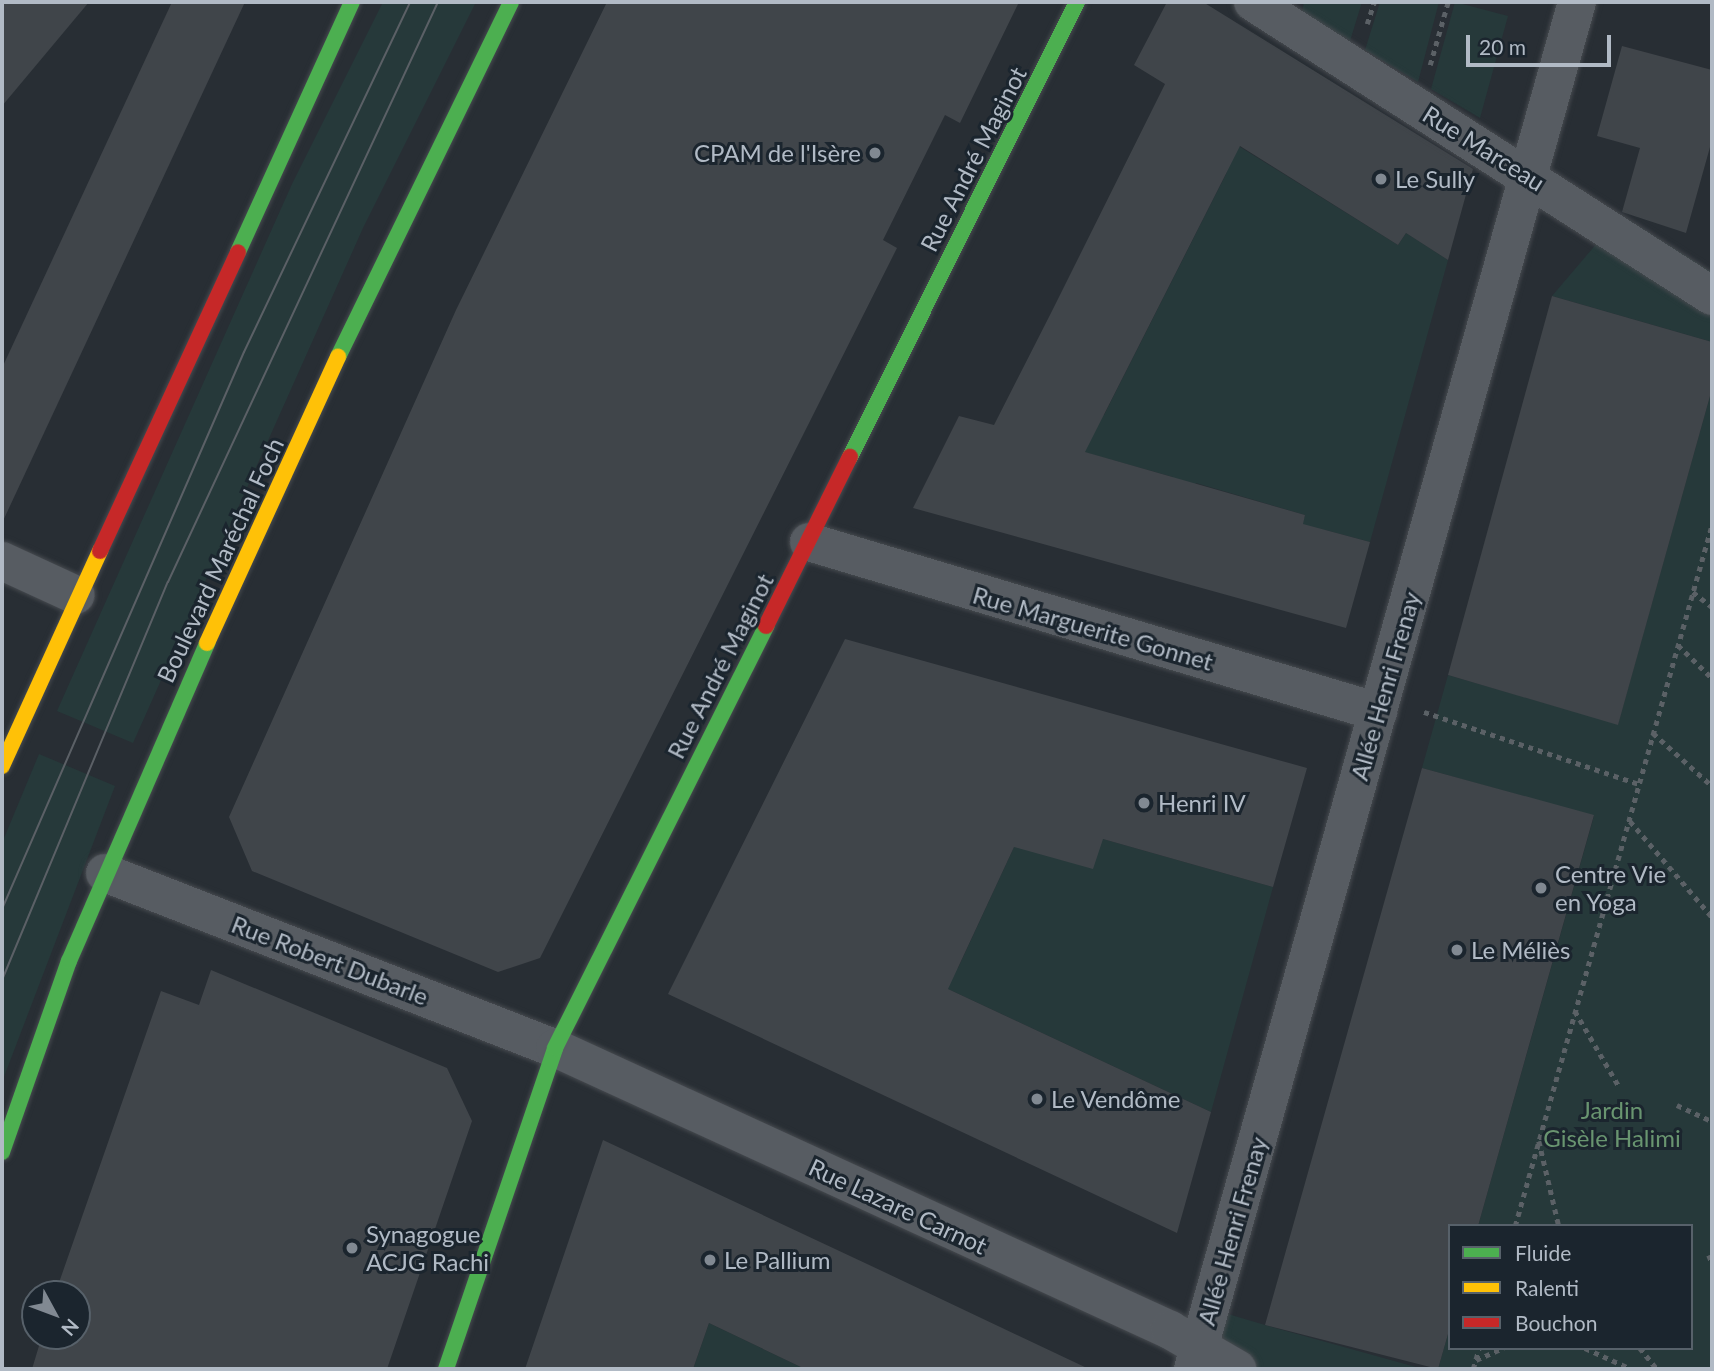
<!DOCTYPE html>
<html>
<head>
<meta charset="utf-8">
<style>
  body { margin:0 }
  #map { position:relative; width:1714px; height:1371px; overflow:hidden; background:#282e34; font-family:Lato,sans-serif }
  div>[style] { position:absolute }
  .green>* { inset:0; background:#26393a }
  .building>* { inset:0; background:#40454a }
  .path>* { height:4.5px; margin-top:-2.25px; transform-origin:0; background:repeating-linear-gradient(90deg,#5b6166 0 5px,transparent 0 10px) }
  .roads { filter:drop-shadow(0 0 2px #464a4f) drop-shadow(0 0 2px #464a4f) }
  .street>* { height:38px; margin:-19px; padding:0 19px; transform-origin:19px; border-radius:19px; background:#575c62 }
  .fast>* { height:16px; margin:-8px; padding:0 8px; transform-origin:8px; border-radius:8px; background:#4caf50 }
  .slow>* { height:16px; margin:-8px; padding:0 8px; transform-origin:8px; border-radius:8px; background:#ffc107 }
  .jam>* { height:16px; margin:-8px; padding:0 8px; transform-origin:8px; border-radius:8px; background:#c62828 }
  .tram>* { height:2px; margin:-1px; padding:0 1px; transform-origin:1px; border-radius:1px; background:#5b6066 }
  .dots>* { width:19px; height:19px; translate:-50% -50%; box-sizing:border-box; border:4px solid #1b252e; border-radius:50% }
  span { translate:-50% -50%; white-space:nowrap; text-align:center; line-height:1.15; -webkit-text-stroke:6px #1b252e; paint-order:stroke }
  .street-label { font-size:24px; color:#b1bac5 }
  .poi-label { font-size:24px; color:#b1bac5 }
  .right { translate:-100% -50%; text-align:right }
  .left { translate:0 -50%; text-align:left }
  .park-label { font-size:24px; color:#699570 }
  .frame { position:absolute; inset:0; border:4px solid #b1bac5; pointer-events:none }
  .legend { position:absolute; left:1448px; top:1224px; width:245px; height:126px; box-sizing:border-box; background:#1b252e; border:2px solid #57616a; margin:0; padding:9px 12px; list-style:none; font-size:21px; color:#b1bac5 }
  .legend li { display:flex; align-items:center; gap:14px; height:35px }
  .legend b { width:35px; border:2px solid #57616a }
  .north { position:absolute; left:21px; top:1280px; width:70px; height:70px; box-sizing:border-box; background:#1b252e; border:2px solid #57616a; border-radius:50%; rotate:131deg; font-size:19px; font-weight:700; line-height:28px; text-align:center; color:#b1bac5 }
  .north::after { content:''; display:block; margin:auto; width:24px; height:32px; background:#818992; clip-path:polygon(50% 0,100% 100%,50% 72%,0 100%) }
  .scale { position:absolute; left:1466px; top:35px; width:145px; height:32px; box-sizing:border-box; border:4px solid #b1bac5; border-top:0; padding-left:9px; font-size:21px; line-height:24px; white-space:nowrap; color:#b1bac5; -webkit-text-stroke:5px #1b252e; paint-order:stroke }
</style>
</head>
<body>
<div id="map">
  <div class="green">
    <div style="clip-path:polygon(383px 2px,476px 2px,363px 228px,133px 743px,57px 711px,292px 184px)"></div>
    <div style="clip-path:polygon(1304px 2px,1362px 2px,1350px 41px,1302px 12px)"></div>
    <div style="clip-path:polygon(1380px 2px,1439px 2px,1418px 82px,1365px 50px)"></div>
    <div style="clip-path:polygon(1455px 2px,1508px 16px,1480px 118px,1431px 89px)"></div>
    <div style="clip-path:polygon(1232px 142px,1398px 245px,1406px 233px,1448px 260px,1370px 542px,1325px 530px,1298px 538px,1305px 515px,1196px 483px,1188px 508px,1166px 502px,1173px 477px,1062px 446px,1073px 409px,1104px 415px,1226px 174px)"></div>
    <div style="clip-path:polygon(1621px 215px,1712px 272px,1712px 342px,1552px 296px)"></div>
    <div style="clip-path:polygon(1712px 389px,1712px 1369px,1438px 1369px,1450px 1327px,1450px 1348px,1691px 1348px,1691px 1226px,1478px 1226px,1594px 816px,1422px 768px,1448px 675px,1618px 724px)"></div>
    <div style="clip-path:polygon(39px 754px,115px 786px,2px 1082px,2px 843px)"></div>
    <div style="clip-path:polygon(1103px 839px,1273px 887px,1211px 1112px,916px 974px,958px 968px,1014px 847px)"></div>
    <div style="clip-path:polygon(1211px 1309px,1265px 1325px,1423px 1369px,1194px 1369px)"></div>
    <div style="clip-path:polygon(709px 1323px,805px 1369px,693px 1369px)"></div>
  </div>
  <div class="building">
    <div style="clip-path:polygon(2px 2px,89px 2px,2px 106px)"></div>
    <div style="clip-path:polygon(172px 2px,245px 2px,2px 523px,2px 368px)"></div>
    <div style="clip-path:polygon(607px 2px,1019px 2px,960px 123px,945px 115px,883px 240px,897px 248px,540px 958px,498px 972px,252px 871px,229px 817px,456px 310px)"></div>
    <div style="clip-path:polygon(1167px 2px,1203px 2px,1473px 169px,1448px 260px,1406px 233px,1398px 245px,1240px 146px,1085px 452px,1305px 515px,1303px 524px,1370px 542px,1346px 628px,913px 508px,959px 416px,994px 425px,1052px 311px,1165px 84px,1134px 65px)"></div>
    <div style="clip-path:polygon(1622px 46px,1712px 70px,1712px 140px,1686px 233px,1622px 212px,1640px 148px,1597px 136px)"></div>
    <div style="clip-path:polygon(1552px 296px,1712px 342px,1712px 389px,1618px 725px,1448px 675px)"></div>
    <div style="clip-path:polygon(845px 639px,1307px 768px,1273px 887px,1103px 839px,1093px 869px,1014px 847px,948px 989px,1211px 1112px,1177px 1233px,668px 994px)"></div>
    <div style="clip-path:polygon(1422px 768px,1594px 815px,1478px 1226px,1450px 1226px,1450px 1327px,1438px 1369px,1265px 1325px)"></div>
    <div style="clip-path:polygon(211px 970px,447px 1068px,472px 1121px,387px 1369px,32px 1369px,42px 1336px,77px 1336px,77px 1294px,55px 1294px,161px 991px,199px 1005px)"></div>
    <div style="clip-path:polygon(603px 1140px,882px 1271px,1089px 1369px,805px 1369px,709px 1323px,693px 1369px,525px 1369px)"></div>
  </div>
  <div class="path">
    <div style="left:1367px;top:24px;width:23px;rotate:-72deg"></div>
    <div style="left:1430px;top:65px;width:66px;rotate:-74.1deg"></div>
    <div style="left:1693px;top:592px;width:24px;rotate:38deg"></div>
    <div style="left:1678px;top:645px;width:47px;rotate:44.1deg"></div>
    <div style="left:1424px;top:712px;width:227px;rotate:18.5deg"></div>
    <div style="left:1653px;top:733px;width:79px;rotate:41.9deg"></div>
    <div style="left:1630px;top:821px;width:126px;rotate:49.5deg"></div>
    <div style="left:1711px;top:948px;width:1px"></div>
    <div style="left:1575px;top:1011px;width:89px;rotate:59.7deg"></div>
    <div style="left:1677px;top:1105px;width:38px;rotate:25deg"></div>
    <div style="left:1539px;top:1141px;width:87px;rotate:76.8deg"></div>
    <div style="left:1515px;top:1226px;width:729px;rotate:-74.32deg"></div>
    <div style="left:1709px;top:1255px;width:9px;rotate:69deg"></div>
    <div style="left:1585px;top:1348px;width:51px;rotate:24.5deg"></div>
    <div style="left:1640px;top:1348px;width:27px;rotate:51deg"></div>
    <div style="left:1476px;top:1360px;width:30px;rotate:-24deg"></div>
    <div style="left:1473px;top:1369px;width:22px;rotate:-74deg"></div>
  </div>
  <div class="roads">
    <div class="street">
      <div style="left:1253px;top:2px;width:545px;rotate:32.64deg"></div>
      <div style="left:809px;top:542px;width:594px;rotate:16.63deg"></div>
      <div style="left:2px;top:561px;width:81px;rotate:24.7deg"></div>
      <div style="left:105px;top:873px;width:483px;rotate:21.3deg"></div>
      <div style="left:555px;top:1048px;width:677px;rotate:24.63deg"></div>
      <div style="left:1170px;top:1330px;width:78px;rotate:30.2deg"></div>
      <div style="left:1193px;top:1369px;width:1420px;rotate:-74.31deg"></div>
    </div>
    <div class="fast">
      <div style="left:238px;top:252px;width:275px;rotate:-65.5deg"></div>
      <div style="left:338px;top:357px;width:395px;rotate:-64deg"></div>
      <div style="left:850px;top:457px;width:508px;rotate:-63.49deg"></div>
      <div style="left:2px;top:1152px;width:202px;rotate:-70.7deg"></div>
      <div style="left:69px;top:961px;width:347px;rotate:-66.5deg"></div>
      <div style="left:446px;top:1369px;width:339px;rotate:-71.2deg"></div>
      <div style="left:555px;top:1048px;width:472px;rotate:-63.4deg"></div>
    </div>
    <div class="slow">
      <div style="left:207px;top:643px;width:315px;rotate:-65.4deg"></div>
      <div style="left:2px;top:766px;width:236px;rotate:-65.5deg"></div>
    </div>
    <div class="jam">
      <div style="left:100px;top:551px;width:329px;rotate:-65.2deg"></div>
      <div style="left:766px;top:626px;width:189px;rotate:-63.6deg"></div>
    </div>
  </div>
  <div class="tram">
    <div style="left:2px;top:909px;width:607px;rotate:-66.52deg"></div>
    <div style="left:244px;top:352px;width:387px;rotate:-64.6deg"></div>
    <div style="left:2px;top:980px;width:431px;rotate:-67.4deg"></div>
    <div style="left:168px;top:582px;width:640px;rotate:-65.04deg"></div>
  </div>
  <div class="dots">
    <div style="left:875px;top:153px;background:#818992"></div>
    <div style="left:1381px;top:179px;background:#818992"></div>
    <div style="left:1144px;top:803px;background:#818992"></div>
    <div style="left:1541px;top:888px;background:#818992"></div>
    <div style="left:1457px;top:950px;background:#818992"></div>
    <div style="left:1037px;top:1099px;background:#818992"></div>
    <div style="left:352px;top:1248px;background:#818992"></div>
    <div style="left:710px;top:1260px;background:#818992"></div>
  </div>
  <div class="street-label">
    <span style="left:1484px;top:148px;rotate:32deg">Rue Marceau</span>
    <span style="left:973px;top:159px;rotate:-63deg">Rue André Maginot</span>
    <span style="left:220px;top:560px;rotate:-65deg">Boulevard Maréchal Foch</span>
    <span style="left:1093px;top:628px;rotate:16deg">Rue Marguerite Gonnet</span>
    <span style="left:720px;top:666px;rotate:-63deg">Rue André Maginot</span>
    <span style="left:1385px;top:686px;rotate:-74deg">Allée Henri Frenay</span>
    <span style="left:330px;top:960px;rotate:21deg">Rue Robert Dubarle</span>
    <span style="left:898px;top:1206px;rotate:25deg">Rue Lazare Carnot</span>
    <span style="left:1232px;top:1231px;rotate:-74deg">Allée Henri Frenay</span>
  </div>
  <div class="poi-label">
    <span class="right" style="left:861px;top:153px">CPAM de l'Isère</span>
    <span class="left" style="left:1395px;top:179px">Le Sully</span>
    <span class="left" style="left:1158px;top:803px">Henri IV</span>
    <span class="left" style="left:1555px;top:888px">Centre Vie<br>en Yoga</span>
    <span class="left" style="left:1471px;top:950px">Le Méliès</span>
    <span class="left" style="left:1051px;top:1099px">Le Vendôme</span>
    <span class="left" style="left:366px;top:1248px">Synagogue<br>ACJG Rachi</span>
    <span class="left" style="left:724px;top:1260px">Le Pallium</span>
  </div>
  <div class="park-label">
    <span style="left:1612px;top:1124px">Jardin<br>Gisèle Halimi</span>
  </div>
  <div class="frame"></div>
  <ul class="legend">
  <li><b style="height:9px;background:#4caf50"></b>Fluide</li>
  <li><b style="height:9px;background:#ffc107"></b>Ralenti</li>
  <li><b style="height:9px;background:#c62828"></b>Bouchon</li>
  </ul>
  <div class="north">N</div>
  <div class="scale">20 m</div>
</div>
</body>
</html>
